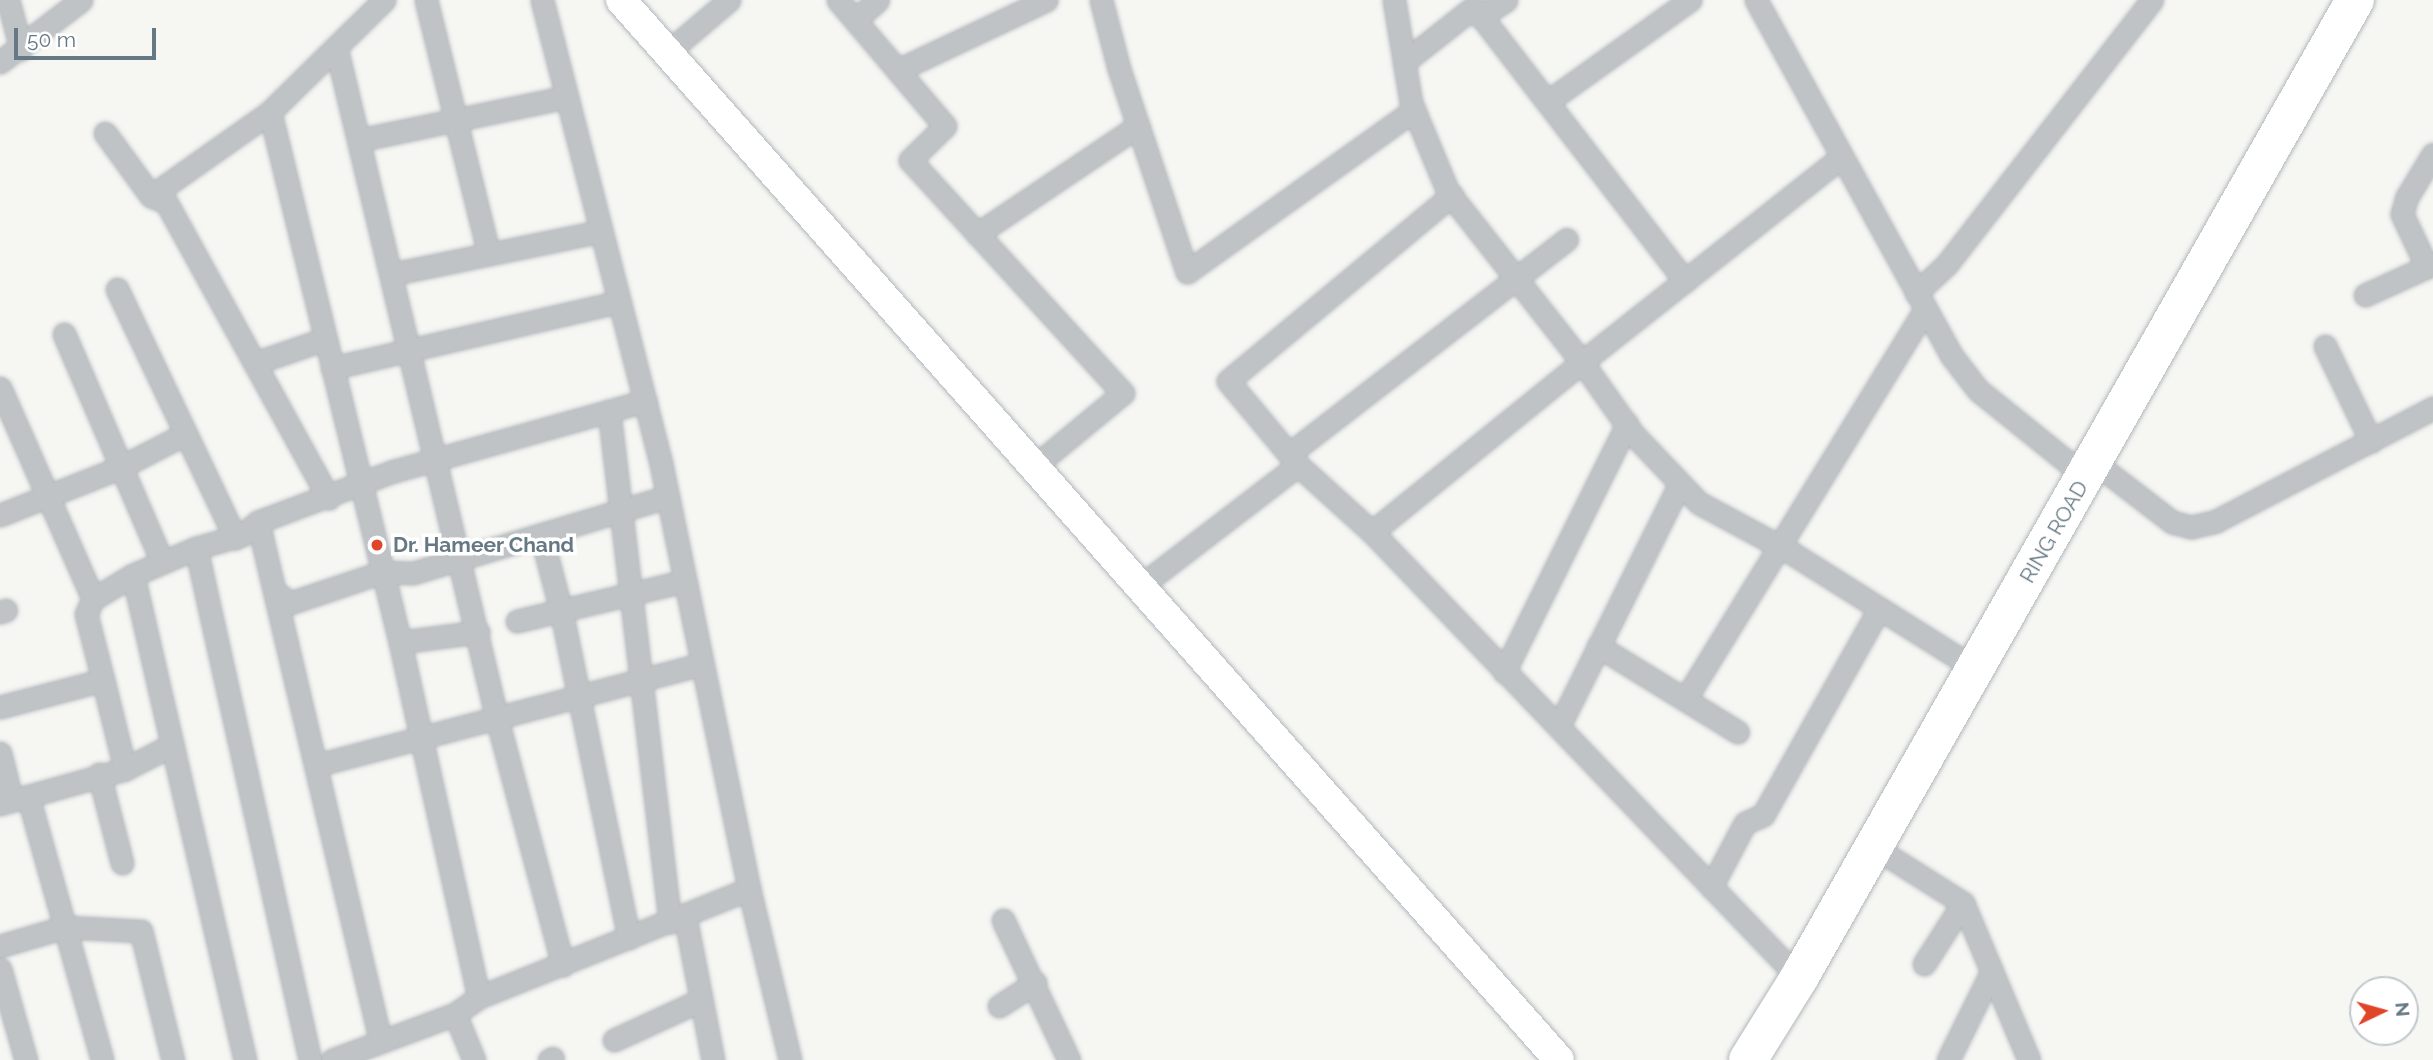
<!DOCTYPE html>
<html>
<head>
<meta charset="utf-8">
<style>
  body { margin:0 }
  #map { position:relative; width:2433px; height:1060px; overflow:hidden; background:#f6f6f3; font-family:Raleway,sans-serif }
  div>[style] { position:absolute }
  .roads { filter:drop-shadow(0 0 2px #b1b7bb) drop-shadow(0 0 2px #b1b7bb) }
  .street>* { height:21px; margin:-10.5px; padding:0 10.5px; transform-origin:10.5px; border-radius:10.5px; background:#bfc3c6 }
  .secondary>* { height:30px; margin:-15px; padding:0 15px; transform-origin:15px; border-radius:15px; background:#fff }
  .highway>* { height:38px; margin:-19px; padding:0 19px; transform-origin:19px; border-radius:19px; background:#fff }
  .dots>* { width:19px; height:19px; translate:-50% -50%; box-sizing:border-box; border:4px solid #fff; border-radius:50% }
  span { translate:-50% -50%; white-space:nowrap; text-align:center; line-height:1.15; -webkit-text-stroke:7px #fff; paint-order:stroke }
  .street-label { font-size:21px; color:#657883 }
  .poi-label { font-size:21px; color:#657883; font-weight:700 }
  .left { translate:0 -50%; text-align:left }
  .north { position:absolute; left:2349px; top:976px; width:70px; height:70px; box-sizing:border-box; background:#fff; border:2px solid #c1c9cd; border-radius:50%; rotate:85deg; font-size:19px; font-weight:700; line-height:28px; text-align:center; color:#657883 }
  .north::after { content:''; display:block; margin:auto; width:24px; height:32px; background:#e14528; clip-path:polygon(50% 0,100% 100%,50% 72%,0 100%) }
  .scale { position:absolute; left:14px; top:28px; width:142px; height:32px; box-sizing:border-box; border:4px solid #657883; border-top:0; padding-left:9px; font-size:21px; line-height:24px; white-space:nowrap; color:#657883; -webkit-text-stroke:5px #fff; paint-order:stroke }
</style>
</head>
<body>
<div id="map">
  <div class="roads">
    <div class="street">
      <div style="left:8px;top:0;width:51px;rotate:75.1deg"></div>
      <div style="left:426px;top:0;width:259px;rotate:76.1deg"></div>
      <div style="left:542px;top:0;width:474px;rotate:75.6deg"></div>
      <div style="left:660px;top:459px;width:439px;rotate:78.3deg"></div>
      <div style="left:749px;top:889px;width:176px;rotate:76.5deg"></div>
      <div style="left:838px;top:0;width:165px;rotate:49.7deg"></div>
      <div style="left:945px;top:126px;width:49px;rotate:135.8deg"></div>
      <div style="left:910px;top:160px;width:316px;rotate:47.6deg"></div>
      <div style="left:1123px;top:393px;width:113px;rotate:140.4deg"></div>
      <div style="left:1101px;top:0;width:71px;rotate:75.4deg"></div>
      <div style="left:1119px;top:69px;width:214px;rotate:71.5deg"></div>
      <div style="left:1187px;top:272px;width:279px;rotate:-35.5deg"></div>
      <div style="left:1394px;top:0;width:104px;rotate:80.6deg"></div>
      <div style="left:1411px;top:103px;width:96px;rotate:67.4deg"></div>
      <div style="left:1448px;top:192px;width:216px;rotate:51.8deg"></div>
      <div style="left:1582px;top:362px;width:331px;rotate:-38.3deg"></div>
      <div style="left:1756px;top:0;width:405px;rotate:61.2deg"></div>
      <div style="left:1951px;top:355px;width:44px;rotate:52.4deg"></div>
      <div style="left:1978px;top:390px;width:139px;rotate:38.9deg"></div>
      <div style="left:1480px;top:17px;width:31px;rotate:-33deg"></div>
      <div style="left:855px;top:20px;width:30px;rotate:-41deg"></div>
      <div style="left:336px;top:47px;width:691px;rotate:76.53deg"></div>
      <div style="left:497px;top:719px;width:255px;rotate:75deg"></div>
      <div style="left:668px;top:52px;width:80px;rotate:-40.4deg"></div>
      <div style="left:0;top:62px;width:102px;rotate:-37.4deg"></div>
      <div style="left:1404px;top:62px;width:89px;rotate:-38.2deg"></div>
      <div style="left:1474px;top:7px;width:346px;rotate:52.4deg"></div>
      <div style="left:898px;top:70px;width:164px;rotate:-25.3deg"></div>
      <div style="left:1547px;top:102px;width:176px;rotate:-35.5deg"></div>
      <div style="left:270px;top:112px;width:546px;rotate:76.22deg"></div>
      <div style="left:400px;top:642px;width:364px;rotate:77.5deg"></div>
      <div style="left:105px;top:133px;width:78px;rotate:53.9deg"></div>
      <div style="left:151px;top:196px;width:16px;rotate:22deg"></div>
      <div style="left:166px;top:202px;width:338px;rotate:61.2deg"></div>
      <div style="left:359px;top:140px;width:211px;rotate:-11.7deg"></div>
      <div style="left:1452px;top:195px;width:291px;rotate:140.3deg"></div>
      <div style="left:1228px;top:381px;width:109px;rotate:50.2deg"></div>
      <div style="left:1298px;top:465px;width:100px;rotate:42.2deg"></div>
      <div style="left:1372px;top:532px;width:617px;rotate:46.25deg"></div>
      <div style="left:151px;top:196px;width:146px;rotate:-35.2deg"></div>
      <div style="left:270px;top:112px;width:160px;rotate:-44.5deg"></div>
      <div style="left:977px;top:234px;width:194px;rotate:-33.9deg"></div>
      <div style="left:2427px;top:267px;width:59px;rotate:-115.3deg"></div>
      <div style="left:2402px;top:214px;width:18px;rotate:-74deg"></div>
      <div style="left:2407px;top:197px;width:50px;rotate:-58.8deg"></div>
      <div style="left:392px;top:274px;width:213px;rotate:-11.6deg"></div>
      <div style="left:117px;top:289px;width:276px;rotate:64.6deg"></div>
      <div style="left:1916px;top:293px;width:42px;rotate:-43.1deg"></div>
      <div style="left:1947px;top:264px;width:334px;rotate:-52.2deg"></div>
      <div style="left:2365px;top:295px;width:75px;rotate:-24.5deg"></div>
      <div style="left:64px;top:334px;width:248px;rotate:66.7deg"></div>
      <div style="left:2325px;top:346px;width:106px;rotate:64.2deg"></div>
      <div style="left:255px;top:363px;width:74px;rotate:-18.9deg"></div>
      <div style="left:332px;top:368px;width:294px;rotate:-13deg"></div>
      <div style="left:0;top:388px;width:231px;rotate:66.2deg"></div>
      <div style="left:609px;top:411px;width:515px;rotate:83.19deg"></div>
      <div style="left:1289px;top:454px;width:351px;rotate:-37.7deg"></div>
      <div style="left:2094px;top:462px;width:98px;rotate:37.6deg"></div>
      <div style="left:2172px;top:522px;width:20px;rotate:15deg"></div>
      <div style="left:2191px;top:527px;width:26px;rotate:-13deg"></div>
      <div style="left:2216px;top:521px;width:245px;rotate:-27.5deg"></div>
      <div style="left:0;top:515px;width:130px;rotate:-21.6deg"></div>
      <div style="left:121px;top:467px;width:72px;rotate:-27.3deg"></div>
      <div style="left:258px;top:522px;width:531px;rotate:76.72deg"></div>
      <div style="left:1372px;top:532px;width:270px;rotate:-39deg"></div>
      <div style="left:1582px;top:362px;width:88px;rotate:54.7deg"></div>
      <div style="left:1633px;top:434px;width:95px;rotate:46.3deg"></div>
      <div style="left:1699px;top:503px;width:103px;rotate:28.3deg"></div>
      <div style="left:1790px;top:552px;width:220px;rotate:32.2deg"></div>
      <div style="left:541px;top:535px;width:78px;rotate:75.1deg"></div>
      <div style="left:561px;top:610px;width:335px;rotate:78.3deg"></div>
      <div style="left:196px;top:548px;width:525px;rotate:77.45deg"></div>
      <div style="left:133px;top:575px;width:498px;rotate:77deg"></div>
      <div style="left:1143px;top:584px;width:195px;rotate:-37.5deg"></div>
      <div style="left:278px;top:594px;width:15px;rotate:37deg"></div>
      <div style="left:290px;top:603px;width:97px;rotate:-18.6deg"></div>
      <div style="left:382px;top:572px;width:31px;rotate:2deg"></div>
      <div style="left:413px;top:573px;width:265px;rotate:-16.7deg"></div>
      <div style="left:0;top:612px;width:6px;rotate:-18deg"></div>
      <div style="left:517px;top:621px;width:173px;rotate:-13.4deg"></div>
      <div style="left:400px;top:642px;width:79px;rotate:-7.3deg"></div>
      <div style="left:1598px;top:646px;width:164px;rotate:31.6deg"></div>
      <div style="left:1504px;top:672px;width:277px;rotate:-63.6deg"></div>
      <div style="left:103px;top:680px;width:92px;rotate:76.1deg"></div>
      <div style="left:1686px;top:698px;width:457px;rotate:-58.4deg"></div>
      <div style="left:0;top:707px;width:106px;rotate:-14.7deg"></div>
      <div style="left:103px;top:680px;width:68px;rotate:-104.4deg"></div>
      <div style="left:86px;top:614px;width:17px;rotate:-65deg"></div>
      <div style="left:93px;top:599px;width:47px;rotate:-31deg"></div>
      <div style="left:133px;top:575px;width:69px;rotate:-23.2deg"></div>
      <div style="left:196px;top:548px;width:48px;rotate:-15.8deg"></div>
      <div style="left:242px;top:535px;width:21px;rotate:-39deg"></div>
      <div style="left:258px;top:522px;width:145px;rotate:-20.6deg"></div>
      <div style="left:394px;top:471px;width:261px;rotate:-15.6deg"></div>
      <div style="left:1559px;top:726px;width:271px;rotate:-63.5deg"></div>
      <div style="left:0;top:753px;width:49px;rotate:76deg"></div>
      <div style="left:317px;top:765px;width:398px;rotate:-14.7deg"></div>
      <div style="left:99px;top:774px;width:92px;rotate:75.5deg"></div>
      <div style="left:28px;top:796px;width:274px;rotate:74.3deg"></div>
      <div style="left:0;top:804px;width:130px;rotate:-15.6deg"></div>
      <div style="left:125px;top:769px;width:53px;rotate:-27.1deg"></div>
      <div style="left:1874px;top:847px;width:105px;rotate:32.2deg"></div>
      <div style="left:1963px;top:903px;width:170px;rotate:67.2deg"></div>
      <div style="left:1711px;top:887px;width:72px;rotate:-62deg"></div>
      <div style="left:1745px;top:823px;width:20px;rotate:-24deg"></div>
      <div style="left:1763px;top:815px;width:236px;rotate:-60.6deg"></div>
      <div style="left:685px;top:916px;width:147px;rotate:79deg"></div>
      <div style="left:1003px;top:920px;width:155px;rotate:64.8deg"></div>
      <div style="left:0;top:946px;width:68px;rotate:-16.3deg"></div>
      <div style="left:65px;top:927px;width:76px;rotate:3deg"></div>
      <div style="left:141px;top:931px;width:133px;rotate:76.1deg"></div>
      <div style="left:1924px;top:964px;width:72px;rotate:-57.4deg"></div>
      <div style="left:0;top:969px;width:95px;rotate:74.1deg"></div>
      <div style="left:999px;top:1006px;width:43px;rotate:-32.6deg"></div>
      <div style="left:455px;top:1014px;width:50px;rotate:67.6deg"></div>
      <div style="left:614px;top:1040px;width:96px;rotate:-24.7deg"></div>
      <div style="left:332px;top:1060px;width:131px;rotate:-20.5deg"></div>
      <div style="left:455px;top:1014px;width:29px;rotate:-35deg"></div>
      <div style="left:479px;top:997px;width:291px;rotate:-21.8deg"></div>
      <div style="left:549px;top:1060px;width:4px;rotate:-27deg"></div>
      <div style="left:1948px;top:1060px;width:99px;rotate:-63.7deg"></div>
    </div>
    <div class="secondary">
      <div style="left:621px;top:0;width:1415px;rotate:48.49deg"></div>
    </div>
    <div class="highway">
      <div style="left:1748px;top:1060px;width:97px;rotate:-58.1deg"></div>
      <div style="left:1799px;top:978px;width:1125px;rotate:-60.38deg"></div>
    </div>
  </div>
  <div class="dots">
    <div style="left:377px;top:545px;background:#e14528"></div>
  </div>
  <div class="street-label">
    <span style="left:2054px;top:532px;rotate:-60deg">RING ROAD</span>
  </div>
  <div class="poi-label">
    <span class="left" style="left:393px;top:545px">Dr. Hameer Chand</span>
  </div>
  <div class="north">N</div>
  <div class="scale">50 m</div>
</div>
</body>
</html>
